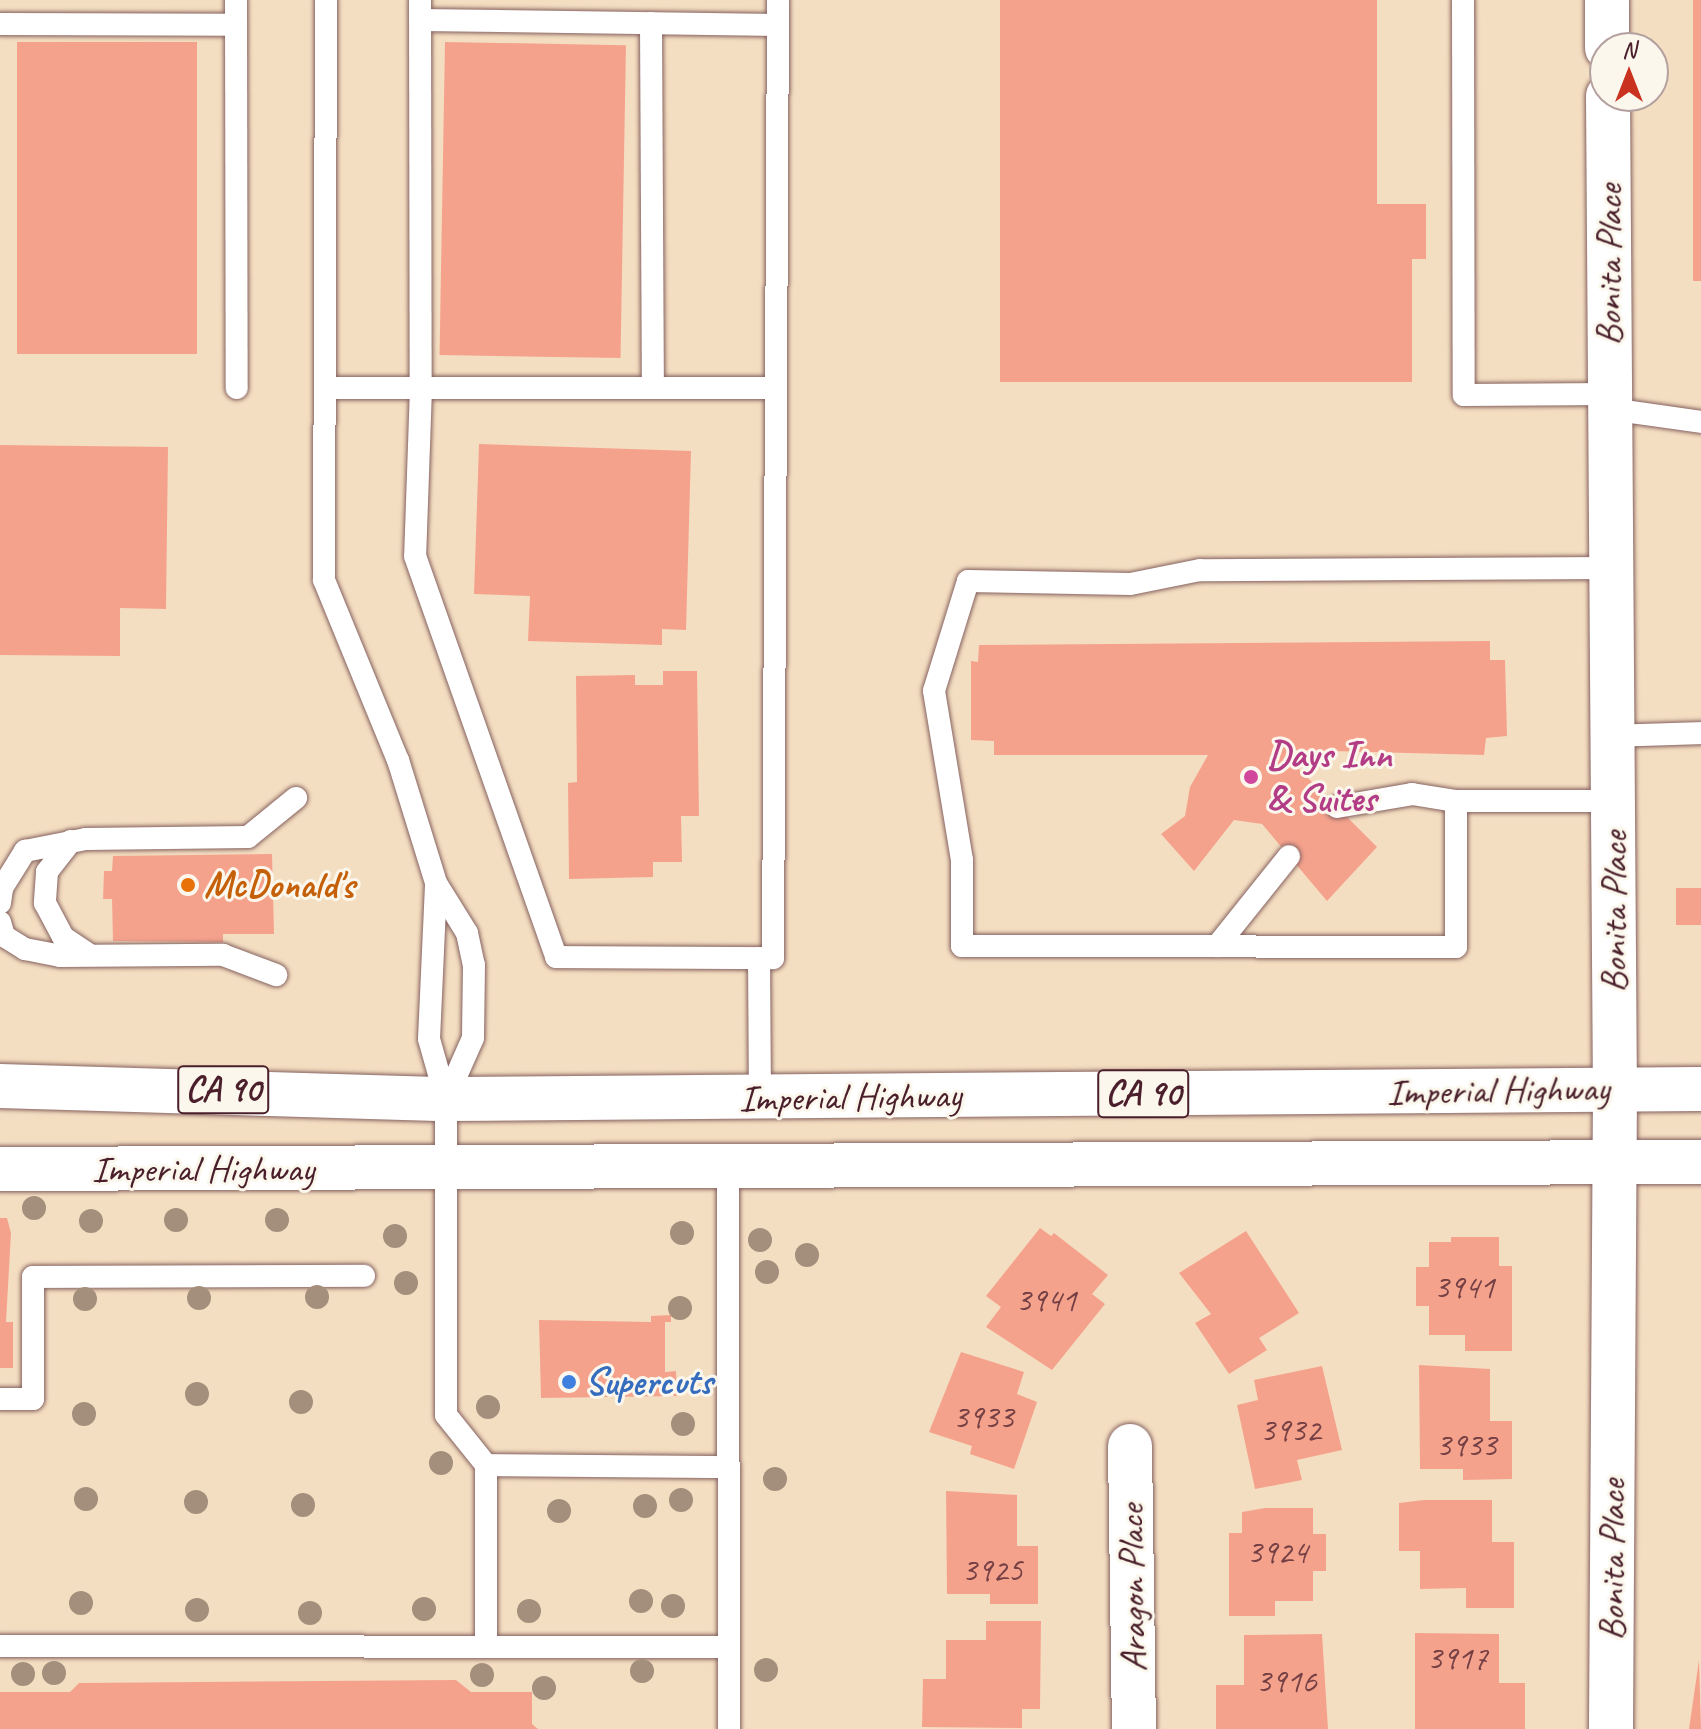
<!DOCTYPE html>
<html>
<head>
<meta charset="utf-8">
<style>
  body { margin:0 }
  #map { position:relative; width:1701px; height:1729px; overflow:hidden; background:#f4dec1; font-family:Caveat,sans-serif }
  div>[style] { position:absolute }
  .building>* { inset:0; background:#f5a28d; transform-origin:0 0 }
  .roads { filter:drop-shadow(0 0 2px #866260) drop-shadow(0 0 2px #866260) }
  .service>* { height:22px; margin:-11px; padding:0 11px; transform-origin:11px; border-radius:11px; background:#fff }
  .minor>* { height:44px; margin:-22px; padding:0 22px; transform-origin:22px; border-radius:22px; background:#fff }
  .primary>* { height:44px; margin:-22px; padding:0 22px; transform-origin:22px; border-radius:22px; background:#fff }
  .trees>* { width:24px; height:24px; margin:-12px; border-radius:50%; background:#a38f7c }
  .dots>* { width:22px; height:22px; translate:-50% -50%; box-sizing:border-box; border:4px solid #fbf7ec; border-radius:50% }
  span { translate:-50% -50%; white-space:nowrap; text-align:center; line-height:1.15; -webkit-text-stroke:6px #fbf7ec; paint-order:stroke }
  .number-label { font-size:34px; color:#754044 }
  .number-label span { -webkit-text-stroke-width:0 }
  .shield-label span { padding:2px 6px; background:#fbf7ec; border:2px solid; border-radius:6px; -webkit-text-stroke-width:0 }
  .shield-label { font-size:36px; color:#4a1f2b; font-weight:700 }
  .street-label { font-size:38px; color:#4a1f2b }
  .hotel-label { font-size:38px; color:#b23c85; font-weight:700 }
  .left { translate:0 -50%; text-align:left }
  .food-label { font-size:38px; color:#c56008; font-weight:700 }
  .shop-label { font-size:38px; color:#366cbe; font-weight:700 }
  .north { position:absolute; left:1589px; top:32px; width:80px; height:80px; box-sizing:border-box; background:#fbf7ec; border:2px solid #b4a19f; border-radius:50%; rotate:0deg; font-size:22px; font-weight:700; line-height:32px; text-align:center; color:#4a1f2b }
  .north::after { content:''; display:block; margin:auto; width:28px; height:36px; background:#c8321e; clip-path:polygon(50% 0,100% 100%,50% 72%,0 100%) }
</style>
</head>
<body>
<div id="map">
  <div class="building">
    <div style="clip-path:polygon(1000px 0,1377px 0,1377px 204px,1426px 204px,1426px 259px,1412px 259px,1412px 382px,1000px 382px)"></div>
    <div style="left:1693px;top:0;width:8px;height:281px"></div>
    <div style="left:197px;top:42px;width:312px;height:180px;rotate:90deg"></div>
    <div style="left:445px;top:42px;width:181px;height:313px;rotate:1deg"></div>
    <div style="clip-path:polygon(479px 444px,691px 451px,686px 630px,662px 629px,662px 645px,528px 641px,530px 596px,474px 594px)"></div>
    <div style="clip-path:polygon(0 445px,168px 447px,166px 609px,120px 608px,120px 656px,0 655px)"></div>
    <div style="clip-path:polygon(1490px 641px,1490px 660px,1505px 660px,1507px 736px,1486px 738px,1484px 755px,1295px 750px,1296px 766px,1377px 847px,1327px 901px,1262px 824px,1234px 820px,1194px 871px,1161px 834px,1185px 816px,1190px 787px,1208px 755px,994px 755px,994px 741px,971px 740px,971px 661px,978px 662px,979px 645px)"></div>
    <div style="clip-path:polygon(663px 671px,697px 671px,699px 816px,681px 816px,682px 862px,653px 862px,653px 877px,569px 879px,568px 783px,577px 782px,576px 676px,635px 675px,635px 685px,663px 685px)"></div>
    <div style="clip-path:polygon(272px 854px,274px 934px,223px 934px,223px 942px,113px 941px,112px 899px,103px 899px,104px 871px,112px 871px,113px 856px)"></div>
    <div style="left:1676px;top:888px;width:25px;height:37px"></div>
    <div style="clip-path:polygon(0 1218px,7px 1218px,11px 1233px,6px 1322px,13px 1322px,13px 1368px,0 1368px)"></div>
    <div style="clip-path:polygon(1040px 1228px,1051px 1236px,1054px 1233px,1108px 1275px,1092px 1294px,1105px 1304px,1052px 1370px,986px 1327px,1001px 1307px,986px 1296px)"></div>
    <div style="clip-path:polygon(1246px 1231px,1299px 1313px,1259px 1338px,1267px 1350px,1229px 1374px,1195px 1323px,1211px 1314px,1179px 1273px)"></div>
    <div style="clip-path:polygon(1451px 1237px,1499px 1237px,1499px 1266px,1512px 1266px,1512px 1351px,1465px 1351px,1465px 1335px,1429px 1335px,1429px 1306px,1416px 1306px,1416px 1267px,1429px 1267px,1429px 1242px,1451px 1242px)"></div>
    <div style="clip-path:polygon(671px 1315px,671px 1322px,665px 1322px,665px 1372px,676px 1371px,677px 1396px,541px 1398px,539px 1320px,651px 1322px,651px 1316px)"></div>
    <div style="clip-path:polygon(961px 1352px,1024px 1372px,1017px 1394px,1037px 1402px,1014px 1469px,970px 1454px,972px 1446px,929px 1432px)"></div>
    <div style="clip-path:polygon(1419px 1365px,1490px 1369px,1490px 1421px,1512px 1421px,1512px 1479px,1463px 1480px,1463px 1469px,1420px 1469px)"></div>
    <div style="clip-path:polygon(1322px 1366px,1342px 1450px,1297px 1460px,1302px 1480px,1255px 1489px,1237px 1405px,1258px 1400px,1254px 1380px)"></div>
    <div style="clip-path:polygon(946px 1491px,1017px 1495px,1017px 1546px,1038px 1546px,1038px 1604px,990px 1604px,990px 1594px,947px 1594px)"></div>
    <div style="clip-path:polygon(1424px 1500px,1492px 1500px,1492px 1542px,1514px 1542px,1514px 1608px,1466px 1608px,1466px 1588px,1420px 1589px,1420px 1551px,1399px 1551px,1399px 1503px)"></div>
    <div style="clip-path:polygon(1265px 1508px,1313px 1508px,1313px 1534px,1326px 1534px,1326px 1571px,1313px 1571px,1313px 1601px,1275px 1601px,1275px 1616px,1229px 1616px,1229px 1533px,1242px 1533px,1242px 1512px)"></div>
    <div style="clip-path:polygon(986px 1621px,1041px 1621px,1040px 1709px,1022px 1709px,1022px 1728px,922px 1727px,923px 1679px,946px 1679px,946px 1640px,986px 1640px)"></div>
    <div style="clip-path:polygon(1415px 1633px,1499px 1634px,1499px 1683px,1525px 1683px,1525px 1729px,1415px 1729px)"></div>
    <div style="clip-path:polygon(1322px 1634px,1328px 1729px,1216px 1729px,1216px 1685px,1244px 1685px,1244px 1635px)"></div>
    <div style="clip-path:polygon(1699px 1660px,1701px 1729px,1689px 1729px)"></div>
    <div style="clip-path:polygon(456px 1680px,471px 1692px,532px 1692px,532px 1724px,538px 1729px,0 1729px,0 1692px,70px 1692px,79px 1683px)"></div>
  </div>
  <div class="roads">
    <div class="service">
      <div style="left:236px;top:0;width:388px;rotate:89.9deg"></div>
      <div style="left:326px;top:0;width:580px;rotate:90.2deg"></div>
      <div style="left:324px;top:580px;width:195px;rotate:67.7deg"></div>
      <div style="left:398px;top:760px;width:129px;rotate:72.8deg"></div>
      <div style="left:436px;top:883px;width:59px;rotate:58.2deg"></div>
      <div style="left:467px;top:933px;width:33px;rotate:78deg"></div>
      <div style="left:474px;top:965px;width:73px;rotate:90.8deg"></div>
      <div style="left:473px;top:1038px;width:67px;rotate:113.9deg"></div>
      <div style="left:420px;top:0;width:388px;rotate:89.9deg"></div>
      <div style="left:421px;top:388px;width:355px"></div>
      <div style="left:1463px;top:0;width:395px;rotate:89.9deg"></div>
      <div style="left:1464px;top:395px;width:146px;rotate:-0.4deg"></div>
      <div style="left:420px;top:20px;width:358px;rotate:0.8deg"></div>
      <div style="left:651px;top:23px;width:365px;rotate:89.7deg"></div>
      <div style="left:0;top:24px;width:236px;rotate:0.2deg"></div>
      <div style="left:327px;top:388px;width:94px"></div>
      <div style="left:421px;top:388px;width:168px;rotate:92deg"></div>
      <div style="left:415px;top:556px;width:425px;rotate:70.6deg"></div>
      <div style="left:556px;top:957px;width:217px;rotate:0.3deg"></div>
      <div style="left:773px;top:958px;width:958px;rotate:-89.7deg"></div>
      <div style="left:1610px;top:409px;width:92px;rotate:8.1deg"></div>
      <div style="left:1611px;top:568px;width:411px;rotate:179.7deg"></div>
      <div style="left:1200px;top:570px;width:71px;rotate:168.7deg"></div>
      <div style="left:1130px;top:584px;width:162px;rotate:-178.9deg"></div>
      <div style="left:968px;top:581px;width:115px;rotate:107.2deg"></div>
      <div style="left:934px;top:691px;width:171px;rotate:80.6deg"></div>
      <div style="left:962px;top:860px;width:86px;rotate:90deg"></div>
      <div style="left:962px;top:946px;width:494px;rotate:0.1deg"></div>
      <div style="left:1456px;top:947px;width:146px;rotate:-90deg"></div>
      <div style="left:1456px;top:801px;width:157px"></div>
      <div style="left:1612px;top:736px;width:89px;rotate:-1.9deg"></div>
      <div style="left:1337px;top:807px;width:76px;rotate:-9.8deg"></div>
      <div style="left:1412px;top:794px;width:45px;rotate:9deg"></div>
      <div style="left:71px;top:841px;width:39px;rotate:128deg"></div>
      <div style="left:47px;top:872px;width:31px;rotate:94deg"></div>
      <div style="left:45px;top:903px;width:38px;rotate:62deg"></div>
      <div style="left:63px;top:937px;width:32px;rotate:34deg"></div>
      <div style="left:436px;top:885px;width:154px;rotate:92.6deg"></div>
      <div style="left:429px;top:1039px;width:62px;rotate:74.2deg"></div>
      <div style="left:446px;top:1099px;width:316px;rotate:90deg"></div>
      <div style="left:446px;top:1415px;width:64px;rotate:51.3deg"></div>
      <div style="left:486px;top:1465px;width:182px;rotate:90deg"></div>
      <div style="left:0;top:903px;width:15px;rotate:-82deg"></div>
      <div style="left:2px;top:888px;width:44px;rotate:-58.1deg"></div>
      <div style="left:25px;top:851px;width:62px;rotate:-11.1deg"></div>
      <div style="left:86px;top:839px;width:162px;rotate:-0.7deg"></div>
      <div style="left:248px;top:837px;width:62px;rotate:-39.1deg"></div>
      <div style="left:0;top:922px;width:15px;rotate:74deg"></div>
      <div style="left:4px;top:936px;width:25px;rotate:32deg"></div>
      <div style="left:25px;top:949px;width:36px;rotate:11deg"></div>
      <div style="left:60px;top:956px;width:163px;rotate:-0.4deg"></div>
      <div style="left:223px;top:955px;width:57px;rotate:20.7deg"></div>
      <div style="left:1217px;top:946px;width:115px;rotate:-51.3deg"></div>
      <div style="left:759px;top:958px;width:140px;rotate:89.6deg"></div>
      <div style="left:728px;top:1167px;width:562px;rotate:89.9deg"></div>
      <div style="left:0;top:1399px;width:33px"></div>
      <div style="left:33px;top:1399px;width:122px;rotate:-90deg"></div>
      <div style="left:33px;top:1277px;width:331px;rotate:-0.2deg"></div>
      <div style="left:486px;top:1465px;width:243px;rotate:0.5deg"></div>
      <div style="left:0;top:1646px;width:729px;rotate:0.08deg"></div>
    </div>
    <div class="minor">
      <div style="left:1607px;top:0;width:48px;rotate:90deg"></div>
      <div style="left:1608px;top:96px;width:993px;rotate:89.6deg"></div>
      <div style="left:1615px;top:1089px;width:640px;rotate:90.36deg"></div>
      <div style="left:1130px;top:1446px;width:283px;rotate:89.2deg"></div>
    </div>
    <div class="primary">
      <div style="left:0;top:1086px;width:446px;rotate:1.7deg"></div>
      <div style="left:446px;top:1099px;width:1255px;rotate:-0.46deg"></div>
      <div style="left:0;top:1169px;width:1701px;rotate:-0.24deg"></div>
    </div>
  </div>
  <div class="trees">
    <div style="left:34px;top:1208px"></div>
    <div style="left:176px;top:1220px"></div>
    <div style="left:277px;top:1220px"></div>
    <div style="left:91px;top:1221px"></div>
    <div style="left:682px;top:1233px"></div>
    <div style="left:395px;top:1236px"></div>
    <div style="left:760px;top:1240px"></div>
    <div style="left:807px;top:1255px"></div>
    <div style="left:767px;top:1272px"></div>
    <div style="left:406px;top:1283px"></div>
    <div style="left:317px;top:1297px"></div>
    <div style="left:199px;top:1298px"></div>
    <div style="left:85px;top:1299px"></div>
    <div style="left:680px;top:1308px"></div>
    <div style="left:197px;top:1394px"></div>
    <div style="left:301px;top:1402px"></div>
    <div style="left:488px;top:1407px"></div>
    <div style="left:84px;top:1414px"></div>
    <div style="left:683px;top:1424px"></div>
    <div style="left:441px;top:1463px"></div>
    <div style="left:775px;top:1479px"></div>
    <div style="left:86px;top:1499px"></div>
    <div style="left:681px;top:1500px"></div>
    <div style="left:196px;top:1502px"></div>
    <div style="left:303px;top:1505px"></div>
    <div style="left:645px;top:1506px"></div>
    <div style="left:559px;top:1511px"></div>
    <div style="left:641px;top:1601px"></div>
    <div style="left:81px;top:1603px"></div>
    <div style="left:673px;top:1606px"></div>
    <div style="left:424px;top:1609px"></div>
    <div style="left:197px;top:1610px"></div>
    <div style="left:529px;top:1611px"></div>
    <div style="left:310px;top:1613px"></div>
    <div style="left:766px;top:1670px"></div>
    <div style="left:642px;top:1671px"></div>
    <div style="left:54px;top:1673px"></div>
    <div style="left:23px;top:1674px"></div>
    <div style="left:482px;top:1675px"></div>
    <div style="left:544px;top:1688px"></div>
  </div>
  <div class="dots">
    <div style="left:1251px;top:777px;background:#d1479c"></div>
    <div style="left:188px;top:885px;background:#e8710a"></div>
    <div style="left:569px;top:1382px;background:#3f7fe0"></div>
  </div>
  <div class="number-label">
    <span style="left:1464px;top:1287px">3941</span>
    <span style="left:1046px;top:1300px">3941</span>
    <span style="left:983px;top:1417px">3933</span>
    <span style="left:1290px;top:1430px">3932</span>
    <span style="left:1466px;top:1445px">3933</span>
    <span style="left:1277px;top:1552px">3924</span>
    <span style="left:992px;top:1570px">3925</span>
    <span style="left:1457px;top:1658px">3917</span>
    <span style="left:1286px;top:1681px">3916</span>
  </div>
  <div class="shield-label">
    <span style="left:223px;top:1090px">CA 90</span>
    <span style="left:1143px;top:1094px">CA 90</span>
  </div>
  <div class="street-label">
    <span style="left:1609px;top:265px;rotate:-90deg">Bonita Place</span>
    <span style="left:1614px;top:912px;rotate:-90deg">Bonita Place</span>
    <span style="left:1498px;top:1090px;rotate:-1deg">Imperial Highway</span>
    <span style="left:850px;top:1097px;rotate:-1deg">Imperial Highway</span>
    <span style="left:203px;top:1169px">Imperial Highway</span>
    <span style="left:1612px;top:1560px;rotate:-90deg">Bonita Place</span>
    <span style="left:1132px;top:1588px;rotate:-91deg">Aragon Place</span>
  </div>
  <div class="hotel-label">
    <span class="left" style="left:1267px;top:777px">Days Inn<br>&amp; Suites</span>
  </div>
  <div class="food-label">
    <span class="left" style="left:204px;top:885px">McDonald's</span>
  </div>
  <div class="shop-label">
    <span class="left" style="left:585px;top:1382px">Supercuts</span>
  </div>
  <div class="north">N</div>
</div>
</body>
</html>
